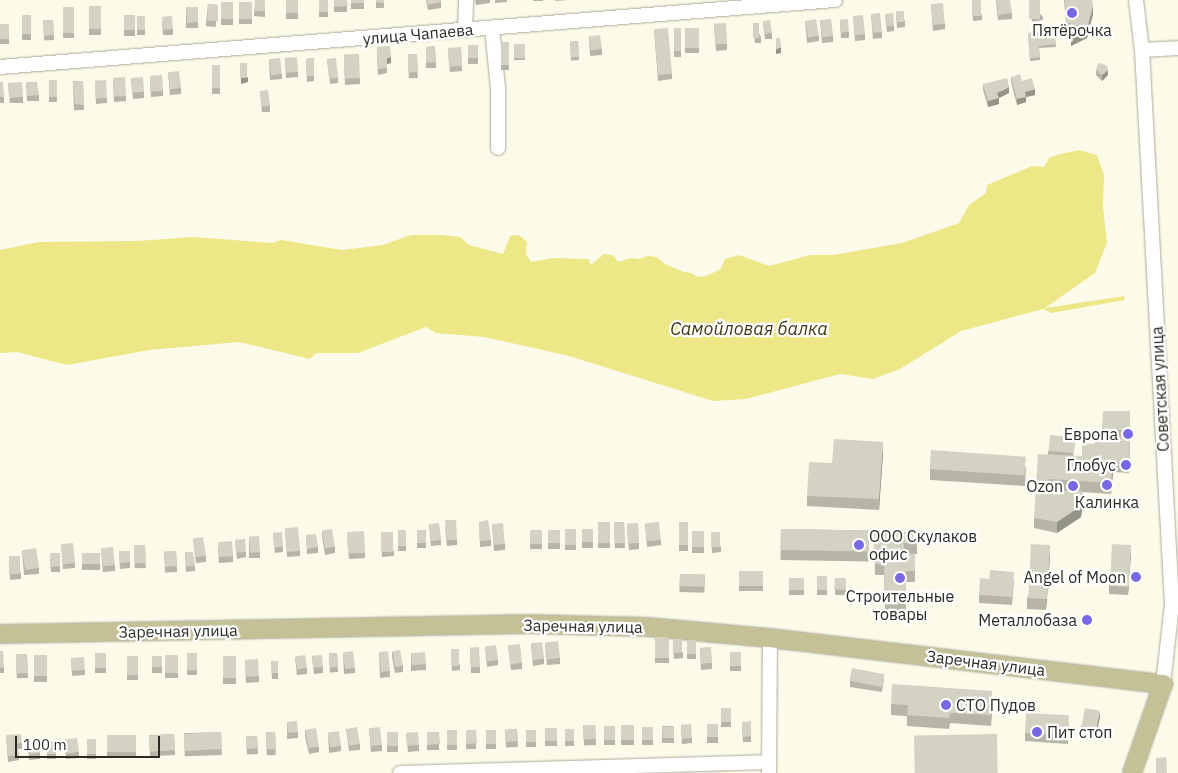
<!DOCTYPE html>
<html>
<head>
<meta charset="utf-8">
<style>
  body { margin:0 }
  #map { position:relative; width:1178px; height:773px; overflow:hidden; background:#fcfbea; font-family:"IBM Plex Sans",sans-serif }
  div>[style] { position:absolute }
  .water>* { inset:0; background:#eee787 }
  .roads { filter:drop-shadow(0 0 1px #abaa9a) drop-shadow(0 0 1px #abaa9a) }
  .minor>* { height:14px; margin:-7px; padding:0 7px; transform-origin:7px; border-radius:7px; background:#fff }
  .major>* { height:18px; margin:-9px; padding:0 9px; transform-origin:9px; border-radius:9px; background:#c4c197 }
  .wall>* { inset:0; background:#b6b5a8; transform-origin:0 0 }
  .shaded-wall>* { inset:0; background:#949488 }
  .building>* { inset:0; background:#d4d3c3; transform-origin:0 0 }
  .dots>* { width:14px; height:14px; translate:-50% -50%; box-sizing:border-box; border:2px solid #fff; border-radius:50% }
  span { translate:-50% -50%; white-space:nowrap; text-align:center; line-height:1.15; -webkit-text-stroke:4.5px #fff; paint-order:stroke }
  .poi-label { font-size:16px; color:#2c2c26 }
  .right { translate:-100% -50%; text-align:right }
  .left { translate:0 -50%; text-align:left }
  .street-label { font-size:16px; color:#2c2c26 }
  .water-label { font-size:18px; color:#3e3a11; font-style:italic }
  .scale { position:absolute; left:15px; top:736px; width:145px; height:22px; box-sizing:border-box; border:2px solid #2c2c26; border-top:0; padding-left:6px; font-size:15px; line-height:18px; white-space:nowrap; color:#2c2c26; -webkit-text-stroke:4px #fff; paint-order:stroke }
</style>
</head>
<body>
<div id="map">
  <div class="water">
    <div style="clip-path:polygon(1079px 150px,1097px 155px,1104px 175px,1103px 207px,1107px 243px,1095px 273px,1045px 308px,1124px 296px,1125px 300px,1051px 313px,1043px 309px,961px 331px,900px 369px,873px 379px,840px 374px,746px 399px,713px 401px,569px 356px,484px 337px,436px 333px,426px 327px,358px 353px,316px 353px,310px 359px,239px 342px,149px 350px,67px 365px,17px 352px,0 353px,0 250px,38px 242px,136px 241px,195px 237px,272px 243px,281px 240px,342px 250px,383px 245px,411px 235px,442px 235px,460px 237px,469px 245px,503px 254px,510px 236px,519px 235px,527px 242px,526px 254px,531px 262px,552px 258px,588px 259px,591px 265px,604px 254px,613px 255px,618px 262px,631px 258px,639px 259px,648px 256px,657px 257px,665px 264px,684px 272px,691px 273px,697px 277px,706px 276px,721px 269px,725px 259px,739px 255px,769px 266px,810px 255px,833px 255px,902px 243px,959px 223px,969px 205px,986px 193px,987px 185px,1032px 166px,1044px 167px,1049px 158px,1057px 155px)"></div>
  </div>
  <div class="roads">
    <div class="minor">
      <div style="left:1136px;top:0;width:50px;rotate:83.2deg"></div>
      <div style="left:1142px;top:50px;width:555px;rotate:86.9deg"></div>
      <div style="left:1172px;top:604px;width:81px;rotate:96.4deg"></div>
      <div style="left:492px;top:28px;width:60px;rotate:84.3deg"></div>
      <div style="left:498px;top:88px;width:60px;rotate:90deg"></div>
      <div style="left:465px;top:30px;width:30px;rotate:-88deg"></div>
      <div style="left:1142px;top:50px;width:36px;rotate:-3deg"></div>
      <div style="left:0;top:67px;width:838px;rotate:-4.59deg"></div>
      <div style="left:400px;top:773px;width:368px;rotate:-1.7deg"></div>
      <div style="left:769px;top:773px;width:135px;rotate:-89.6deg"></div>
    </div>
    <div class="major">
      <div style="left:0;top:634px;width:529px;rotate:-1.08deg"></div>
      <div style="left:529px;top:624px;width:119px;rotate:1.4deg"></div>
      <div style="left:648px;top:627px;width:122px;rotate:5.2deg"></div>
      <div style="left:770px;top:638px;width:396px;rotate:6.7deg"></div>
      <div style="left:1163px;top:684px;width:94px;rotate:109.2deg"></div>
    </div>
  </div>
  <div class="wall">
    <div style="clip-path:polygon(255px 0,265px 0,265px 17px,254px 16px)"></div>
    <div style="left:286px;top:0;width:12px;height:19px"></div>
    <div style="left:319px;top:0;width:9px;height:17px"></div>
    <div style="left:334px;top:0;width:13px;height:12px"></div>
    <div style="left:351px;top:0;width:13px;height:9px"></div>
    <div style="left:376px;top:0;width:8px;height:8px"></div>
    <div style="clip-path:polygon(426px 0,441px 0,441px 8px,428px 10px)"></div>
    <div style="clip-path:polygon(475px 0,490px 0,490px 3px,476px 5px)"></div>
    <div style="clip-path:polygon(495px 0,507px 0,507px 2px,495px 3px)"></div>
    <div style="left:533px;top:0;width:10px;height:1px"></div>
    <div style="clip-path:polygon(555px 0,568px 0,556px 1px)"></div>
    <div style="clip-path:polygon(972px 0,982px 15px,982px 20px,973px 21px)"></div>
    <div style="clip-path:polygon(996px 0,1012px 13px,1012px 19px,998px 20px)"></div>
    <div style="clip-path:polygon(1064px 0,1092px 0,1093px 14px,1087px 38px,1071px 46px,1071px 31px,1067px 31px)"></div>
    <div style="left:221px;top:2px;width:12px;height:23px"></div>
    <div style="left:252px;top:2px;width:22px;height:13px;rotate:90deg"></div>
    <div style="clip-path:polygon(1029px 3px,1043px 17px,1043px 20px,1032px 22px)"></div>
    <div style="left:208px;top:4px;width:10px;height:22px;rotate:6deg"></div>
    <div style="clip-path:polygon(931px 5px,945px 24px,945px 29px,933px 31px)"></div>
    <div style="left:89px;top:6px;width:12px;height:29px"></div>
    <div style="left:74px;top:7px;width:31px;height:11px;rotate:90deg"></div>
    <div style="left:186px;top:7px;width:12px;height:21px"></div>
    <div style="clip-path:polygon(896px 11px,905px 21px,905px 27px,897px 28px)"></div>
    <div style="clip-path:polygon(871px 14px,882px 32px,882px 38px,873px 39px)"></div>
    <div style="clip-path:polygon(885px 14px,894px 26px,894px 31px,887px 32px)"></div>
    <div style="left:22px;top:15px;width:9px;height:25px"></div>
    <div style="left:124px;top:15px;width:11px;height:21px"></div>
    <div style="left:137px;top:16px;width:8px;height:19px"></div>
    <div style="clip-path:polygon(853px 16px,865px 34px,865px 40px,855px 41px)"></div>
    <div style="left:53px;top:20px;width:20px;height:10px;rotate:87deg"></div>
    <div style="clip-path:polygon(820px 20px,833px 36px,833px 42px,822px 43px)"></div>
    <div style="clip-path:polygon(840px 20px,849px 32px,849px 38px,841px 38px)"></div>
    <div style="clip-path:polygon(763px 21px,772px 33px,772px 39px,765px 39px)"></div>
    <div style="clip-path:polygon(805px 21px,819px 36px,819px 41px,807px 43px)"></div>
    <div style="clip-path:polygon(162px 22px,173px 29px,173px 35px,163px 35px)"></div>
    <div style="clip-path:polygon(753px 23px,761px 37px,761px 43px,755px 43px)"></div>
    <div style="left:0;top:24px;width:9px;height:20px"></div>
    <div style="clip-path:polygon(714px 24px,727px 44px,727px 50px,716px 51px)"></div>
    <div style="left:674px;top:28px;width:7px;height:29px"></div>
    <div style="left:685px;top:28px;width:14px;height:25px"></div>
    <div style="clip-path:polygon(654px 29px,672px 74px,672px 79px,658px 81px)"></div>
    <div style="clip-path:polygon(1054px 30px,1056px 47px,1039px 48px,1040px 60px,1030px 61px,1028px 33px)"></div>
    <div style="clip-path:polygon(589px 36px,602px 49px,602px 55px,590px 56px)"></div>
    <div style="left:578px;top:41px;width:19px;height:8px;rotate:87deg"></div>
    <div style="left:501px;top:42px;width:8px;height:28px"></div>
    <div style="left:525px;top:44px;width:16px;height:11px;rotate:90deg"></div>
    <div style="left:468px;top:45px;width:10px;height:19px"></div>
    <div style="clip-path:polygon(435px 46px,436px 68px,426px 68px,426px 47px)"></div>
    <div style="clip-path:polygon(461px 47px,462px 71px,450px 72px,448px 53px)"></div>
    <div style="clip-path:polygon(377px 53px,391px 63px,387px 64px,387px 73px,378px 75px)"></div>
    <div style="left:417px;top:54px;width:24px;height:9px;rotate:88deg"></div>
    <div style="clip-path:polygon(285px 58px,298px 72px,298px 77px,286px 78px)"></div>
    <div style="clip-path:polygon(314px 58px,314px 81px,307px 82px,306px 59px)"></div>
    <div style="clip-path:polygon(327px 59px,338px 78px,338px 83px,330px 84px)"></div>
    <div style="clip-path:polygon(269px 60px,282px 74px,282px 79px,270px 80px)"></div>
    <div style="clip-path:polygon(344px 61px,360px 78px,360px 84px,345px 85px)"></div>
    <div style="left:212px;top:65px;width:8px;height:29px"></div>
    <div style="clip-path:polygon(1096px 70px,1108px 75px,1102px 81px,1096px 75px)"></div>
    <div style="clip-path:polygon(168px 72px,181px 88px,181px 94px,170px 95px)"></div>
    <div style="clip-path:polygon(1011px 77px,1022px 81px,1035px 95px,1026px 97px,1026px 102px,1017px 105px,1011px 82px)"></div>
    <div style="clip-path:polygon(113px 78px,126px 96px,126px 101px,114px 102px)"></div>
    <div style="clip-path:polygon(131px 78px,144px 92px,144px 98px,133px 99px)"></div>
    <div style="left:49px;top:80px;width:8px;height:22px"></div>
    <div style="left:83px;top:81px;width:29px;height:10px;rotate:88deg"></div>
    <div style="clip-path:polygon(95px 81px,107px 98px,107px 103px,96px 104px)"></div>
    <div style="clip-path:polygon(150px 81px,163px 91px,163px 96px,151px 97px)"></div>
    <div style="clip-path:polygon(0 82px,4px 97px,4px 103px,0 103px)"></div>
    <div style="clip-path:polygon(26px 82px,39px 95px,39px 101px,27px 101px)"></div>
    <div style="clip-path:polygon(8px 83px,23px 97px,23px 103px,10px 103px)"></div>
    <div style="clip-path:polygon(983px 84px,1009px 93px,999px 98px,999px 104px,988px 107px,983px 90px)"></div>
    <div style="clip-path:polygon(260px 91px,270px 106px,270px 112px,262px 112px)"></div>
    <div style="clip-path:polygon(1103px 411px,1130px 411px,1130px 449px,1129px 473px,1113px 472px,1111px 494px,1083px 492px,1083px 502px,1081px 517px,1057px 533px,1034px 528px,1034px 518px,1048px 454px,1048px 451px,1075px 443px,1073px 456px,1082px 456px,1102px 436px)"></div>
    <div style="clip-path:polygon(883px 453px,879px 510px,807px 506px,807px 496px,832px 463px)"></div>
    <div style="clip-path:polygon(1026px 467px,1025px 486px,930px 480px,930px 469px)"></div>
    <div style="clip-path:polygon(479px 522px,491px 540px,491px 546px,480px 547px)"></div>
    <div style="left:598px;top:522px;width:12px;height:26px"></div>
    <div style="left:624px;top:522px;width:26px;height:10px;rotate:88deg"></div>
    <div style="left:679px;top:522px;width:9px;height:29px"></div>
    <div style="clip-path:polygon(429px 524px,441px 540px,441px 545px,431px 546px)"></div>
    <div style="clip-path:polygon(492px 524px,505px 544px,505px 550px,494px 551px)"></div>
    <div style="clip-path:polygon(645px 524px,661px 540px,661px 545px,647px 547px)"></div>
    <div style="clip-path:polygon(445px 526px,457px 540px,457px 545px,447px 546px)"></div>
    <div style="clip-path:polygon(285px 529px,300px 551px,300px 556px,287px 557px)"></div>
    <div style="left:565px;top:529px;width:11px;height:21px"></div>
    <div style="left:582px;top:529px;width:11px;height:19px"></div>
    <div style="clip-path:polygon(627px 529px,639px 543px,639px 549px,629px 550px)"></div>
    <div style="left:781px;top:529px;width:88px;height:31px;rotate:1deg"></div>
    <div style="left:398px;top:530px;width:8px;height:21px"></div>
    <div style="left:417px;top:530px;width:9px;height:18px"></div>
    <div style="left:530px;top:530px;width:12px;height:19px"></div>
    <div style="left:548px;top:530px;width:12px;height:19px"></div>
    <div style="clip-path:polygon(322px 531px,335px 547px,335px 553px,325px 555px,322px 536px)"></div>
    <div style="left:692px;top:531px;width:12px;height:22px"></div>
    <div style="clip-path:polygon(711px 532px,721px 547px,721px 552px,712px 553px)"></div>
    <div style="clip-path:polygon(917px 532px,917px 554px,915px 554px,915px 582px,906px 582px,906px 612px,885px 612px,884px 575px,875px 575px,874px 533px)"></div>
    <div style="clip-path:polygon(273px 533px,283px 547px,283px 552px,275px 553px)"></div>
    <div style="clip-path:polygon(306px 535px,318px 547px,318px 553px,307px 554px)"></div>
    <div style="clip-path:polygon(249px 537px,260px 552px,260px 558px,249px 558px)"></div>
    <div style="clip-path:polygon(193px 538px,206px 556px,206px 562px,196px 563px)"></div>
    <div style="clip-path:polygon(347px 538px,365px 553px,365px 558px,349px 559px)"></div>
    <div style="clip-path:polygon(381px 538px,394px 551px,394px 556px,382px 557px)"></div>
    <div style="clip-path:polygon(235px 540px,246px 552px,246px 557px,237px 559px)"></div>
    <div style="clip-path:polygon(61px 544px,75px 563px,75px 568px,63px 569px)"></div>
    <div style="left:145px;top:545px;width:23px;height:11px;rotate:88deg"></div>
    <div style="clip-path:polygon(218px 547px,233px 556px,233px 562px,219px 563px)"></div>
    <div style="clip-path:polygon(101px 549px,115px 565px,115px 571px,103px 572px)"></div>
    <div style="clip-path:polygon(22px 550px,39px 568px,39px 574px,24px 575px)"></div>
    <div style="clip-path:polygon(119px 551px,130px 551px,130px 568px,120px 569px)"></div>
    <div style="left:176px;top:551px;width:21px;height:12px;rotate:87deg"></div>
    <div style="clip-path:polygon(185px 552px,195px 566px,195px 571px,186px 572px)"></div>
    <div style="clip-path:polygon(60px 553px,60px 572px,51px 572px,50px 559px)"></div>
    <div style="left:82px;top:553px;width:18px;height:17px"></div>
    <div style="clip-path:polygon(1131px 554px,1128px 595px,1109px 594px,1109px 586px)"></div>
    <div style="clip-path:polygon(9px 556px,21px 573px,21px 579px,10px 580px)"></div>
    <div style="clip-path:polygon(1050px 556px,1046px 610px,1027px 609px,1027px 598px)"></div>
    <div style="left:739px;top:571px;width:24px;height:20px"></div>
    <div style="left:680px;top:574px;width:25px;height:18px;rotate:2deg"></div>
    <div style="left:817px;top:576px;width:10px;height:19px"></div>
    <div style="left:789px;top:578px;width:15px;height:17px"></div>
    <div style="left:835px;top:578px;width:11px;height:17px"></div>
    <div style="clip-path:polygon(1014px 580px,1012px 605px,979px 603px,979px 595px)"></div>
    <div style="left:655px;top:637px;width:14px;height:26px"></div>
    <div style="clip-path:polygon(673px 639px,683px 653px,683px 658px,674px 659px)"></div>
    <div style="left:687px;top:640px;width:9px;height:19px"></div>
    <div style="clip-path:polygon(531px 643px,544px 659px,544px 664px,533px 666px)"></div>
    <div style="clip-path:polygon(545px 643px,560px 658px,560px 664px,547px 665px)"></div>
    <div style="clip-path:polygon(508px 645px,522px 663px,522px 669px,511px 670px)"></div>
    <div style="clip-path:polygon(485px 647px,498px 660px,498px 665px,487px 667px)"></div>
    <div style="clip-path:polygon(470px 648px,480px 667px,480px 673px,471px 673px)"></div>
    <div style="clip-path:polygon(700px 648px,712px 663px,712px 669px,701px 670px)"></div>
    <div style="clip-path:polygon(451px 649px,460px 665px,460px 670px,452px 671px)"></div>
    <div style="clip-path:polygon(0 651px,4px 667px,4px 673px,0 673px)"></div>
    <div style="clip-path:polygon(392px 651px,403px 666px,403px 672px,395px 673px,392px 657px)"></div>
    <div style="clip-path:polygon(343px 652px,355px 668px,355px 673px,344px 674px)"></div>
    <div style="clip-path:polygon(379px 652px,390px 671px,390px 677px,380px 678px)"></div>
    <div style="left:741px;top:652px;width:19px;height:11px;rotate:90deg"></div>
    <div style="left:95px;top:653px;width:11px;height:20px"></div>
    <div style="left:187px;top:653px;width:10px;height:22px"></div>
    <div style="left:337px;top:653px;width:19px;height:8px;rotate:87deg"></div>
    <div style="clip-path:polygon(411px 653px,426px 664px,426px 670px,411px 671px)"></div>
    <div style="left:27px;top:654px;width:24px;height:11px;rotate:88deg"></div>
    <div style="left:34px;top:655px;width:13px;height:27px"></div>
    <div style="left:165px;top:655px;width:13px;height:23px"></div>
    <div style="left:127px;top:656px;width:11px;height:24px"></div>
    <div style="left:152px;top:656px;width:10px;height:17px"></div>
    <div style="left:223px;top:656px;width:13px;height:28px"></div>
    <div style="clip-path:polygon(312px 656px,323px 667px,323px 673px,314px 674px)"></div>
    <div style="clip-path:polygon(295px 657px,307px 668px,307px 674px,297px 675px)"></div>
    <div style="clip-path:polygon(71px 658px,85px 670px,85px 675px,72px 676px)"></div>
    <div style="clip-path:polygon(245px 660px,259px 676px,259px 682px,246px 683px)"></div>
    <div style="clip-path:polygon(271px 661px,278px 661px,278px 679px,272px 679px)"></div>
    <div style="clip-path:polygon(884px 679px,882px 692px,850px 687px,850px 681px)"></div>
    <div style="clip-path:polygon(992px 702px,991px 726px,950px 723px,949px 729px,907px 726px,907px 716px,891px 715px,891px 704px)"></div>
    <div style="left:721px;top:708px;width:10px;height:19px"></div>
    <div style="clip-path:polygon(1100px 717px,1096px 735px,1081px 732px,1081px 726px)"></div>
    <div style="clip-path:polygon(751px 721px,751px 742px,743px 742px,742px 727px)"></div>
    <div style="clip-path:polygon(287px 722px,298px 732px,298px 738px,287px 739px)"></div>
    <div style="clip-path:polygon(1069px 723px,1068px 744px,1025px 741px,1025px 733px)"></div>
    <div style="left:707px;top:724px;width:11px;height:19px"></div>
    <div style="left:595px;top:725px;width:20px;height:12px;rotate:87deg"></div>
    <div style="left:621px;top:725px;width:13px;height:20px"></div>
    <div style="clip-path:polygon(681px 725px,692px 738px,692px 743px,682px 744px)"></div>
    <div style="left:604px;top:726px;width:11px;height:19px"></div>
    <div style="left:674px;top:726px;width:17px;height:12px;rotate:90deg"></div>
    <div style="left:653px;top:727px;width:18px;height:11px;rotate:90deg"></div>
    <div style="clip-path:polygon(346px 728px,360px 744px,360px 750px,349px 751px)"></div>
    <div style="clip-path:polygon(369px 728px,382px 745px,382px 751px,371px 752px)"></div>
    <div style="left:545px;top:728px;width:12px;height:18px"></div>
    <div style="left:517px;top:729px;width:18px;height:12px;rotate:87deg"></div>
    <div style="left:565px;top:729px;width:9px;height:17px"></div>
    <div style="clip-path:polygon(305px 730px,319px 747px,319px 752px,309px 754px,305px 736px)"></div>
    <div style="left:447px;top:730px;width:10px;height:20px"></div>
    <div style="left:466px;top:730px;width:10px;height:19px"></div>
    <div style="left:486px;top:730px;width:10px;height:19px"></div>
    <div style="left:526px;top:730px;width:10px;height:17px"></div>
    <div style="left:221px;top:732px;width:23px;height:37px;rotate:88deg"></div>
    <div style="left:275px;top:732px;width:23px;height:9px;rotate:88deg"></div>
    <div style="clip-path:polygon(328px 732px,341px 746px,341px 751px,329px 753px)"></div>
    <div style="left:398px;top:732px;width:20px;height:11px;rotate:90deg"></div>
    <div style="left:427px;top:732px;width:12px;height:18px"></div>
    <div style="clip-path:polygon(406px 733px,419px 745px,419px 751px,408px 752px)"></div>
    <div style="left:174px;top:734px;width:21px;height:25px;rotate:87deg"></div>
    <div style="clip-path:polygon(6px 735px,22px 743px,22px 749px,18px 749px,19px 760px,8px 762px)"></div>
    <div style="left:136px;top:735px;width:22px;height:29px;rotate:90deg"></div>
    <div style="left:257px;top:736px;width:18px;height:11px;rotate:87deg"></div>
    <div style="clip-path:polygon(65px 739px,79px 752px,79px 758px,66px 759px)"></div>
    <div style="left:87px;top:739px;width:9px;height:20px"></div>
    <div style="left:47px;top:741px;width:9px;height:18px"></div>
    <div style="clip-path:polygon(28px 743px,40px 753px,40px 759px,29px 760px)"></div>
  </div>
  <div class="shaded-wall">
    <div style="clip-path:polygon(1093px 6px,1093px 14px,1087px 38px,1071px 46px,1071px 38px)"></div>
    <div style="clip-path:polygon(781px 47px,781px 53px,776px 54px,776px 49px)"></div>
    <div style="clip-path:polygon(391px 57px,391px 63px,387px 64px,387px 58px)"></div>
    <div style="clip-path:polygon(1108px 70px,1108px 75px,1102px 81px,1102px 75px)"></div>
    <div style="clip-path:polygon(248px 77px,248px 82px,241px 84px,241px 78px)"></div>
    <div style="clip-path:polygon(1009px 87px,1009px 93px,999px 98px,999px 104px,988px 107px,988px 101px,997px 93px)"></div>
    <div style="clip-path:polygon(1035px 89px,1035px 95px,1026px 97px,1026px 102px,1017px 105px,1017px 99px,1025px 92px)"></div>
    <div style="clip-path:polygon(883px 442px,883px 453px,879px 510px,879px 499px)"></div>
    <div style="clip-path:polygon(1113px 462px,1113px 472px,1111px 494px,1111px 483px)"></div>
    <div style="clip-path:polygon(1083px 491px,1083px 502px,1081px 517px,1057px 533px,1057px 522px)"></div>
    <div style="clip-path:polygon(1050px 545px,1050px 556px,1046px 610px,1046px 599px)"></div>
    <div style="clip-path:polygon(1131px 545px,1131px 554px,1128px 595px,1128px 587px)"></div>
    <div style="clip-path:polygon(992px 691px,992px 702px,991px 726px,991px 715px)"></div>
    <div style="clip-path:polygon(1100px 711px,1100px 717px,1096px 735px,1096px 730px)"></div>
  </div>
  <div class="building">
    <div style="left:255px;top:0;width:10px;height:11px"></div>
    <div style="left:286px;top:0;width:12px;height:13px"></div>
    <div style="left:319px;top:0;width:9px;height:12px"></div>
    <div style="clip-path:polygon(334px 0,347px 0,348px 6px,334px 7px)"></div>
    <div style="left:351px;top:0;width:13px;height:3px"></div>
    <div style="clip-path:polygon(376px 0,384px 0,384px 3px,376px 2px)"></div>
    <div style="clip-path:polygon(427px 0,441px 0,441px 2px,428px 5px)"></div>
    <div style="left:972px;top:0;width:9px;height:16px"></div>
    <div style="clip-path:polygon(997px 0,1010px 0,1012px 13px,998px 15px)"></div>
    <div style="left:1029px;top:0;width:11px;height:19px"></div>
    <div style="clip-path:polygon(1065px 0,1092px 0,1093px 6px,1087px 30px,1071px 38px,1071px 23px,1067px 23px)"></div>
    <div style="left:221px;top:2px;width:12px;height:17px"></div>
    <div style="left:252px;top:2px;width:17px;height:13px;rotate:90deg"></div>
    <div style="left:943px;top:3px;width:21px;height:12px;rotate:85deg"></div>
    <div style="clip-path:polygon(208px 4px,218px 5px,218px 21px,207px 21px)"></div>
    <div style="left:89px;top:6px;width:12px;height:23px"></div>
    <div style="left:74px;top:7px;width:26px;height:11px;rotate:90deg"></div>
    <div style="clip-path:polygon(186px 7px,198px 7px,198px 22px,187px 23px)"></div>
    <div style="left:896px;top:11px;width:8px;height:11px"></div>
    <div style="left:880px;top:13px;width:19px;height:9px;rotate:84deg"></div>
    <div style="clip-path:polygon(893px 13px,894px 26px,887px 26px,885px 14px)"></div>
    <div style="left:22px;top:15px;width:9px;height:19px"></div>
    <div style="left:124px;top:15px;width:11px;height:15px"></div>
    <div style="left:863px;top:15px;width:19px;height:10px;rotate:84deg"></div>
    <div style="left:137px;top:16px;width:8px;height:14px"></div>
    <div style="left:172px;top:16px;width:13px;height:10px;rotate:86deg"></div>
    <div style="left:816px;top:19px;width:17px;height:11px;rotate:80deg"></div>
    <div style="left:831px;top:19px;width:17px;height:11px;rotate:83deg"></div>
    <div style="left:848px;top:19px;width:13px;height:8px;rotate:86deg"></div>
    <div style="left:53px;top:20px;width:15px;height:10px;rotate:86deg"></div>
    <div style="left:770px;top:20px;width:13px;height:7px;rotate:81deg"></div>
    <div style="left:726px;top:23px;width:21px;height:12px;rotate:87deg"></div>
    <div style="left:753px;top:23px;width:6px;height:15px"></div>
    <div style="left:0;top:24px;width:9px;height:15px"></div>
    <div style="left:668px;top:28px;width:46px;height:14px;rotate:85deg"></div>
    <div style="left:674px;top:28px;width:7px;height:23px"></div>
    <div style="left:685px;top:28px;width:14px;height:20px"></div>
    <div style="clip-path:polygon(1054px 30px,1056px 44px,1039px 46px,1040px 57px,1030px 58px,1028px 33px)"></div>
    <div style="left:600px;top:35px;width:14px;height:11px;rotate:82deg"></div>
    <div style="clip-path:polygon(776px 38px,780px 38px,781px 47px,776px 49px)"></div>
    <div style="left:578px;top:41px;width:16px;height:8px;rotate:86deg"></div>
    <div style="left:501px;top:42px;width:8px;height:23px"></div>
    <div style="left:525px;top:44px;width:14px;height:11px;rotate:90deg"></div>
    <div style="left:468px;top:45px;width:10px;height:13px"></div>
    <div style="clip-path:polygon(390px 46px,391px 57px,387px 58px,387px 68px,378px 69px,377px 47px)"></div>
    <div style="clip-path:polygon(435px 46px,436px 62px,426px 63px,426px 47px)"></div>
    <div style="left:461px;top:47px;width:19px;height:13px;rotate:87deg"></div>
    <div style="left:359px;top:54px;width:24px;height:15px;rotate:88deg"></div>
    <div style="left:417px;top:54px;width:18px;height:9px;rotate:87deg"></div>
    <div style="left:297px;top:57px;width:15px;height:12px;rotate:86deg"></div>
    <div style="left:280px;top:58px;width:16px;height:11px;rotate:83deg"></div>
    <div style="clip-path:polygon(314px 58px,314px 76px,307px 76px,306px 59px)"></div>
    <div style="left:336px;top:58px;width:20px;height:9px;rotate:84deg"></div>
    <div style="left:240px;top:63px;width:7px;height:15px"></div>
    <div style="clip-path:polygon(1101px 63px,1107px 66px,1108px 70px,1102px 75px,1096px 70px,1098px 64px)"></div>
    <div style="left:212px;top:65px;width:8px;height:23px"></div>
    <div style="left:179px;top:71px;width:17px;height:11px;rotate:83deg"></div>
    <div style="clip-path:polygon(1020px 74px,1022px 81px,1032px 78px,1035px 89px,1025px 92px,1026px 97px,1017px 99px,1011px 77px)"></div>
    <div style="left:162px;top:75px;width:16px;height:12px;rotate:86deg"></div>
    <div style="left:125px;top:77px;width:19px;height:12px;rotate:87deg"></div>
    <div style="left:143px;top:77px;width:15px;height:12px;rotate:86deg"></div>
    <div style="clip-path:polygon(1007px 78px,1009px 87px,997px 93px,999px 98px,988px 101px,983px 84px)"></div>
    <div style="left:49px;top:80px;width:8px;height:17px"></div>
    <div style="left:106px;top:80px;width:18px;height:11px;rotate:87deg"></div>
    <div style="clip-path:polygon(83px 81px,84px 105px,75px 104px,73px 82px)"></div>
    <div style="clip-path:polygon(0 82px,3px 82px,4px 97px,0 97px)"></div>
    <div style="left:22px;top:82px;width:15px;height:14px;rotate:86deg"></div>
    <div style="clip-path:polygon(26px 82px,37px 82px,39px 95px,27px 96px)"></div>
    <div style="left:268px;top:90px;width:16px;height:8px;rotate:83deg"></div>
    <div style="left:1103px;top:411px;width:27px;height:19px"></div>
    <div style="left:1050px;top:435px;width:25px;height:16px;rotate:5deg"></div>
    <div style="clip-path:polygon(1096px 436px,1130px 438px,1129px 463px,1113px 462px,1111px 483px,1049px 479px,1049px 490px,1083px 491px,1081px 506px,1057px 522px,1034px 518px,1038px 454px,1082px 456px,1082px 443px,1095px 444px)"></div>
    <div style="clip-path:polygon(834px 439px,883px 442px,879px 499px,807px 496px,809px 462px,832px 463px)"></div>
    <div style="left:931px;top:450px;width:95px;height:19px;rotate:4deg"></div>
    <div style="clip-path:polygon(445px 520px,456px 520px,457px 540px,447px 540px)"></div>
    <div style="clip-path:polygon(488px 520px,491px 540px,480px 541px,479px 522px)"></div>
    <div style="left:598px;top:522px;width:12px;height:21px"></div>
    <div style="left:624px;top:522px;width:21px;height:10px;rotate:87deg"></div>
    <div style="left:659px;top:522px;width:18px;height:14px;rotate:84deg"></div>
    <div style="left:679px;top:522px;width:9px;height:23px"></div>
    <div style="left:439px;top:523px;width:17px;height:10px;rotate:83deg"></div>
    <div style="left:503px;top:523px;width:21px;height:11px;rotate:85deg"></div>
    <div style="left:638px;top:523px;width:20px;height:11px;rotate:87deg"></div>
    <div style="left:298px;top:527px;width:24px;height:13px;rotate:85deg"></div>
    <div style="left:332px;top:529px;width:18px;height:10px;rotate:81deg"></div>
    <div style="left:565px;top:529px;width:11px;height:16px"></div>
    <div style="left:582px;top:529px;width:11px;height:13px"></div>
    <div style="left:781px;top:529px;width:88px;height:21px;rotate:1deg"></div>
    <div style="left:398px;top:530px;width:8px;height:16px"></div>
    <div style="left:417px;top:530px;width:9px;height:13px"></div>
    <div style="left:530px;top:530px;width:12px;height:14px"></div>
    <div style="left:548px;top:530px;width:12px;height:13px"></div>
    <div style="left:364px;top:531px;width:22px;height:17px;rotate:87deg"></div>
    <div style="left:692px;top:531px;width:12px;height:16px"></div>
    <div style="left:282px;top:532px;width:15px;height:9px;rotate:86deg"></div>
    <div style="left:381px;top:532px;width:12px;height:20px"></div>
    <div style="left:711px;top:532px;width:9px;height:15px"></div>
    <div style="clip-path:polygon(917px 532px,917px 543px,904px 543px,904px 554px,915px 554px,915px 571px,906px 571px,906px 601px,885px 601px,884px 564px,875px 564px,874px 533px)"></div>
    <div style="clip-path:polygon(316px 534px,318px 547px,307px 549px,306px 535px)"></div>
    <div style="left:259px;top:536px;width:16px;height:10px;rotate:86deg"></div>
    <div style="left:203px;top:537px;width:19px;height:10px;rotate:81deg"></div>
    <div style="left:245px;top:539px;width:13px;height:10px;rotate:86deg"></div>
    <div style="left:232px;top:541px;width:15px;height:14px;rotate:86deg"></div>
    <div style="left:73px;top:543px;width:20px;height:12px;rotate:84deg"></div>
    <div style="left:1031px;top:544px;width:19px;height:54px;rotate:3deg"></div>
    <div style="left:1112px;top:544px;width:19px;height:42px;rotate:3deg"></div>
    <div style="left:145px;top:545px;width:18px;height:11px;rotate:87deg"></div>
    <div style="left:113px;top:547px;width:18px;height:12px;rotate:84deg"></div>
    <div style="left:36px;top:548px;width:20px;height:14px;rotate:81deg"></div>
    <div style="clip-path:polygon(119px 551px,130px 551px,130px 562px,120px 563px)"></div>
    <div style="left:176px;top:551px;width:15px;height:12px;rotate:86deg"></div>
    <div style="clip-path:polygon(185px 552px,193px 552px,195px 566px,186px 566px)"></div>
    <div style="clip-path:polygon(50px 553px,60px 553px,60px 566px,51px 567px)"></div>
    <div style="left:82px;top:553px;width:18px;height:11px"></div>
    <div style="left:9px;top:556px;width:11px;height:18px"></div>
    <div style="clip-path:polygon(990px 570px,1014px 572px,1012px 597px,979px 595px,980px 578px,989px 579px)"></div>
    <div style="left:739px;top:571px;width:24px;height:15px"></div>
    <div style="left:680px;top:574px;width:25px;height:12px;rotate:2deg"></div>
    <div style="left:817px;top:576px;width:10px;height:14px"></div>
    <div style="left:789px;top:578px;width:15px;height:12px"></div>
    <div style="clip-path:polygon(835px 578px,846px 578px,846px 590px,834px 589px)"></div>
    <div style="left:655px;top:637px;width:14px;height:21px"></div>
    <div style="left:673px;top:639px;width:9px;height:14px"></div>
    <div style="left:687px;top:640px;width:9px;height:14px"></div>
    <div style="left:558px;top:641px;width:17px;height:13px;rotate:83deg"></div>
    <div style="left:542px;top:642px;width:17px;height:11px;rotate:83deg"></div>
    <div style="left:520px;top:644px;width:19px;height:12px;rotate:84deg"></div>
    <div style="left:496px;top:645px;width:15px;height:11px;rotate:82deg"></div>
    <div style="left:479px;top:647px;width:20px;height:9px;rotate:87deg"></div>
    <div style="left:711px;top:647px;width:16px;height:11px;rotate:86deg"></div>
    <div style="left:451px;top:649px;width:8px;height:17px"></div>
    <div style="left:400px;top:650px;width:16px;height:8px;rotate:79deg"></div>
    <div style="clip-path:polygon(0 651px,3px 651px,4px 667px,0 668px)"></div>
    <div style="left:353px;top:651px;width:17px;height:10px;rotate:83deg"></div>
    <div style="left:388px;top:651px;width:20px;height:9px;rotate:84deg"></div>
    <div style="left:425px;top:652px;width:12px;height:14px;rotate:85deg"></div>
    <div style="left:741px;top:652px;width:14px;height:11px;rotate:90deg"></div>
    <div style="left:95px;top:653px;width:11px;height:15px"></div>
    <div style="left:187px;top:653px;width:10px;height:17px"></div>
    <div style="left:337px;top:653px;width:14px;height:8px;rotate:86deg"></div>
    <div style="left:27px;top:654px;width:19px;height:11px;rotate:87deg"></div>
    <div style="left:34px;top:655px;width:13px;height:21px"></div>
    <div style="left:165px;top:655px;width:13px;height:18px"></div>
    <div style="left:305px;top:655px;width:13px;height:10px;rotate:81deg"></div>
    <div style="left:322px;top:655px;width:12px;height:10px;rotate:85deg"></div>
    <div style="left:127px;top:656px;width:11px;height:19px"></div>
    <div style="left:152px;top:656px;width:10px;height:11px"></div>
    <div style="left:223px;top:656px;width:13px;height:22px"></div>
    <div style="left:84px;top:657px;width:13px;height:13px;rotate:86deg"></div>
    <div style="left:258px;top:659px;width:17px;height:13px;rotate:87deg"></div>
    <div style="clip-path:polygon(271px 661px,278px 661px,278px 673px,272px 673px)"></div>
    <div style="left:852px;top:668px;width:33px;height:13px;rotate:11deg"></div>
    <div style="clip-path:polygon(892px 684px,992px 691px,991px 715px,950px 713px,949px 718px,907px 715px,908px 705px,891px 704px)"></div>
    <div style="left:721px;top:708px;width:10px;height:14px"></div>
    <div style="left:1085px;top:708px;width:15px;height:18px;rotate:11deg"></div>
    <div style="left:1026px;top:713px;width:43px;height:20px;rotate:3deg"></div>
    <div style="left:297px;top:721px;width:11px;height:10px;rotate:85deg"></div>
    <div style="clip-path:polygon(751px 721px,751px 736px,743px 737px,742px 722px)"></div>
    <div style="left:691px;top:724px;width:14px;height:10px;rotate:86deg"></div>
    <div style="left:707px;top:724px;width:11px;height:13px"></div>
    <div style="left:595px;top:725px;width:14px;height:12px;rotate:86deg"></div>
    <div style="left:621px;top:725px;width:13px;height:15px"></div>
    <div style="left:604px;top:726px;width:11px;height:14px"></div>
    <div style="clip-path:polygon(674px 726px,674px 738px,663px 738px,662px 727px)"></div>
    <div style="left:357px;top:727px;width:17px;height:11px;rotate:80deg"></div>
    <div style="left:380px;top:727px;width:18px;height:11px;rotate:84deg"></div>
    <div style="left:653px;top:727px;width:13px;height:11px;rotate:90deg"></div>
    <div style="clip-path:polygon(316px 728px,319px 747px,309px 748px,305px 730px)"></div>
    <div style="left:545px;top:728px;width:12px;height:13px"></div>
    <div style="left:517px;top:729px;width:12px;height:12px;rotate:85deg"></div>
    <div style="left:565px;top:729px;width:9px;height:12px"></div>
    <div style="left:447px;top:730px;width:10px;height:15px"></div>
    <div style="clip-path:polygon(466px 730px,476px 730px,477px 743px,466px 744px)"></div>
    <div style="left:486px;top:730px;width:10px;height:14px"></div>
    <div style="left:526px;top:730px;width:10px;height:12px"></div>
    <div style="left:339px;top:731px;width:15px;height:11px;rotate:82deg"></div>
    <div style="left:221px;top:732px;width:17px;height:37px;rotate:87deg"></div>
    <div style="left:275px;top:732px;width:17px;height:9px;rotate:87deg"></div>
    <div style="left:398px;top:732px;width:14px;height:11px;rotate:90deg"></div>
    <div style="left:418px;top:732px;width:13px;height:12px;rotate:86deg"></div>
    <div style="clip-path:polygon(427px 732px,439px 732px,440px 744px,427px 745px)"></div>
    <div style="clip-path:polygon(21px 734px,22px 743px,17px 744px,19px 755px,8px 756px,6px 735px)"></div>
    <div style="left:174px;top:734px;width:16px;height:25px;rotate:86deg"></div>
    <div style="left:997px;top:734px;width:39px;height:83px;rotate:89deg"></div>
    <div style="left:136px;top:735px;width:17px;height:29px;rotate:90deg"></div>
    <div style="left:257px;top:736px;width:12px;height:11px;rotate:85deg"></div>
    <div style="left:77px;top:738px;width:14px;height:12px;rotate:82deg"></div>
    <div style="left:87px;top:739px;width:9px;height:15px"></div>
    <div style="left:38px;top:741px;width:12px;height:10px;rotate:81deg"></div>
    <div style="left:47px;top:741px;width:9px;height:13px"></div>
    <div style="clip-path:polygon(1166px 757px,1167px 773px,1156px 773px,1156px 758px)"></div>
  </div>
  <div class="dots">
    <div style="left:1072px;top:13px;background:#7768e3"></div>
    <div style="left:1128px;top:434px;background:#7768e3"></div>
    <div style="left:1126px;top:465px;background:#7768e3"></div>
    <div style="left:1107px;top:485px;background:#7768e3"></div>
    <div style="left:1073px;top:486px;background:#7768e3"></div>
    <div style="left:859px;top:545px;background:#7768e3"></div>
    <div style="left:1136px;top:577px;background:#7768e3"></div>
    <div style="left:900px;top:578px;background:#7768e3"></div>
    <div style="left:1087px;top:620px;background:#7768e3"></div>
    <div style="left:946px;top:705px;background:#7768e3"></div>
    <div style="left:1037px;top:732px;background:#7768e3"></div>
  </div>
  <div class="poi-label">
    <span style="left:1072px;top:30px">Пятёрочка</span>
    <span class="right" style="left:1118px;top:434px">Европа</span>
    <span class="right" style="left:1116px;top:465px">Глобус</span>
    <span class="right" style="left:1063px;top:486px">Ozon</span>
    <span style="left:1107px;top:502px">Калинка</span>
    <span class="left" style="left:869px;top:545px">ООО Скулаков<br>офис</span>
    <span class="right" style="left:1126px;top:577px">Angel of Moon</span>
    <span style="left:900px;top:605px">Строительные<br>товары</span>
    <span class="right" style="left:1077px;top:620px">Металлобаза</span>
    <span class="left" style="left:956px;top:705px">СТО Пудов</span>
    <span class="left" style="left:1047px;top:732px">Пит стоп</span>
  </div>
  <div class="street-label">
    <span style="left:418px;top:34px;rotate:-5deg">улица Чапаева</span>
    <span style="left:1160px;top:389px;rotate:-93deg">Советская улица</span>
    <span style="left:583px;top:626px;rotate:1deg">Заречная улица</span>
    <span style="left:178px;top:631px;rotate:-1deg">Заречная улица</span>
    <span style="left:986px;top:663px;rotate:7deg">Заречная улица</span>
  </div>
  <div class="water-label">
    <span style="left:749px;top:329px">Самойловая балка</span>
  </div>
  <div class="scale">100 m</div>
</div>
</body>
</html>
